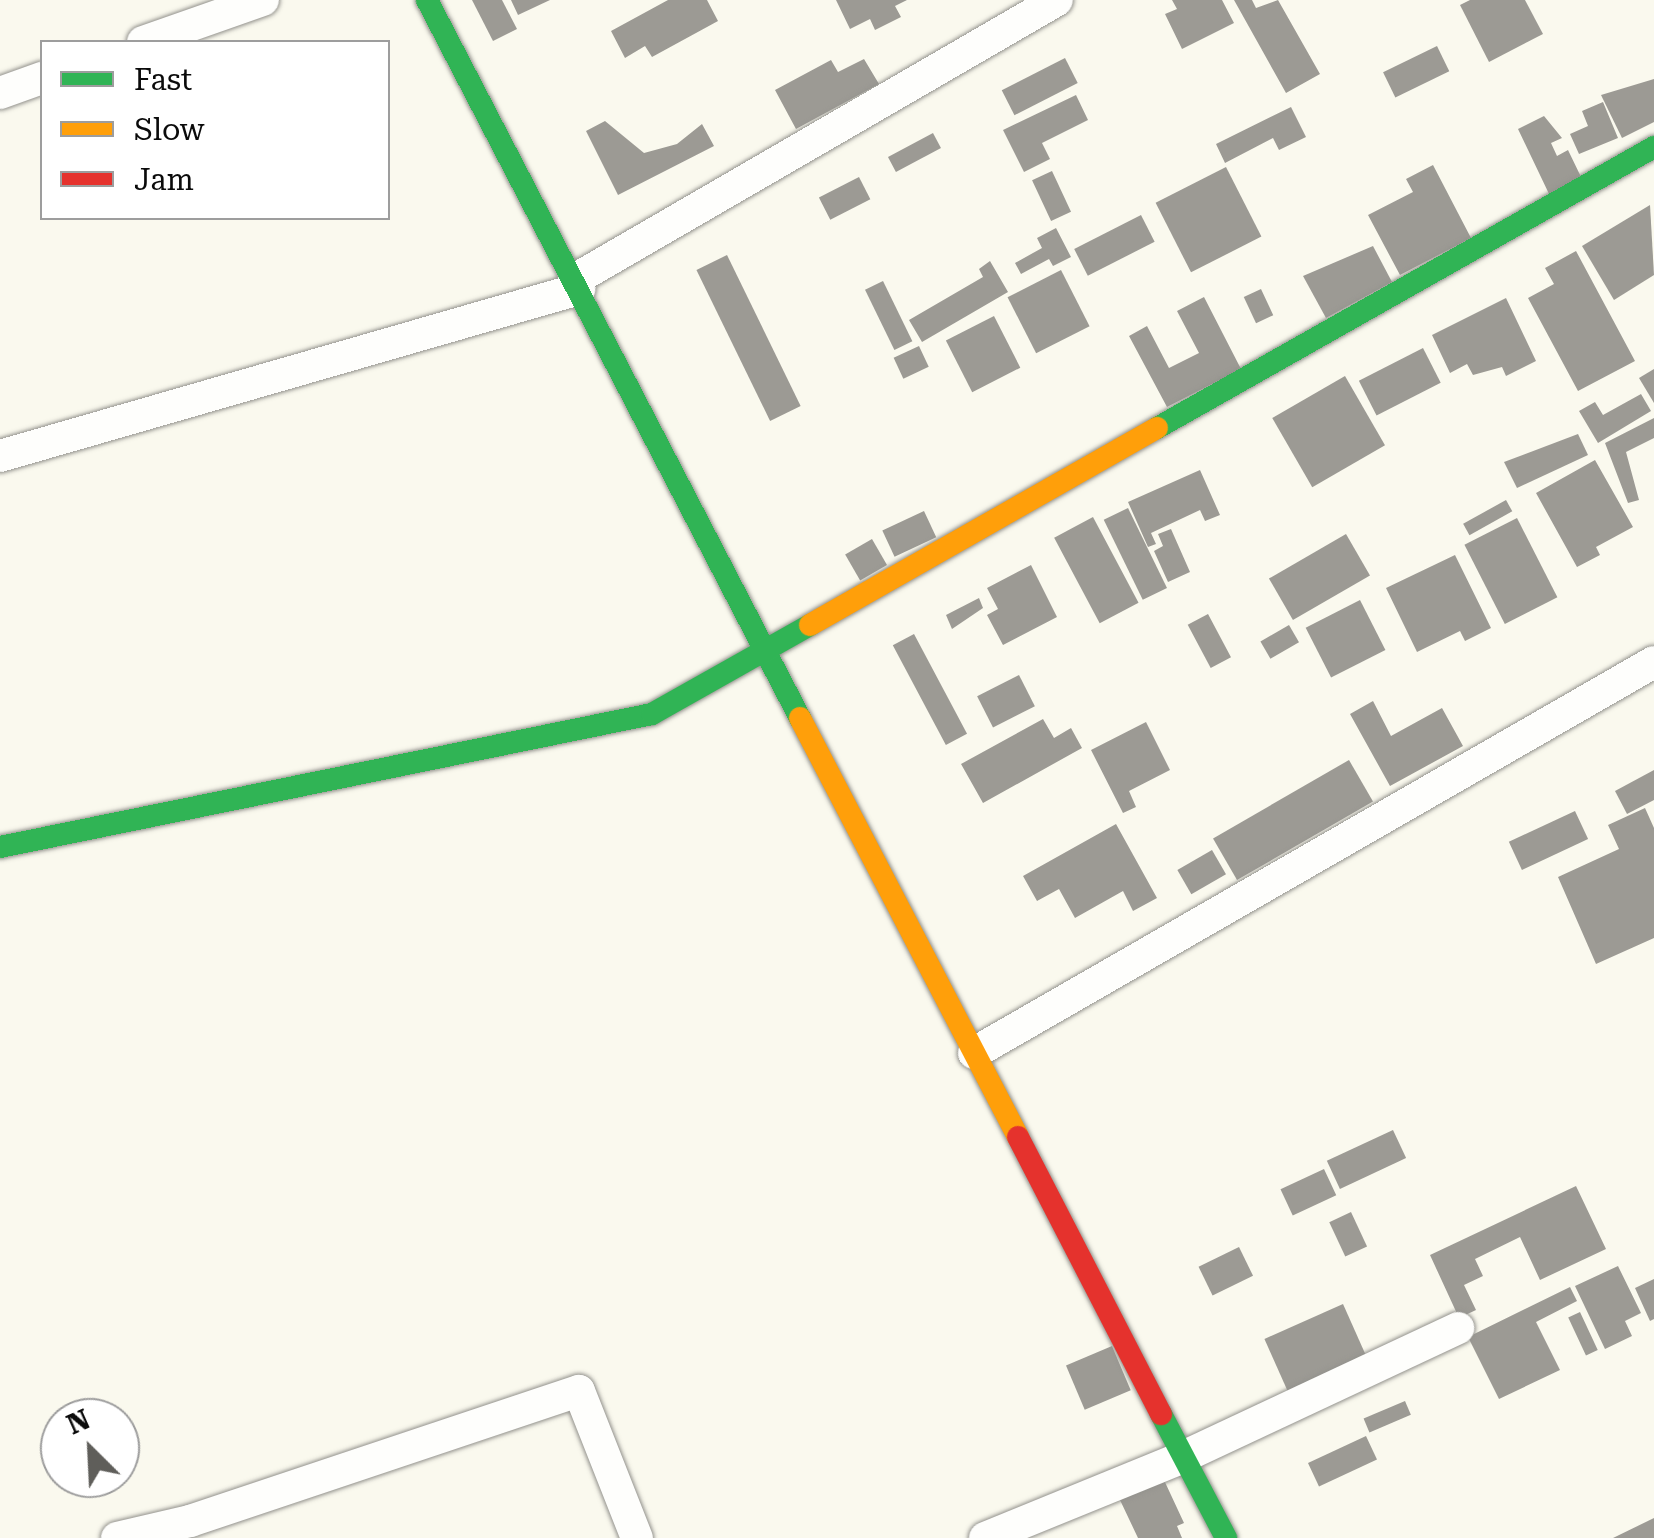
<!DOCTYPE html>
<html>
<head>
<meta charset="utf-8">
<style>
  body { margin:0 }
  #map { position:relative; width:1654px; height:1538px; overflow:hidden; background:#faf9ee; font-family:"Roboto Serif",serif }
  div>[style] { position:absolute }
  .building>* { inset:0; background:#9c9a94; transform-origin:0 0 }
  .roads { filter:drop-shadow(0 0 2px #93928d) drop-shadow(0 0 2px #93928d) }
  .street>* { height:32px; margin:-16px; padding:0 16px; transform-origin:16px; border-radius:16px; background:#fefefc }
  .fast>* { height:22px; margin:-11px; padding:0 11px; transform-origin:11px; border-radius:11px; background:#30b455 }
  .slow>* { height:22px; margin:-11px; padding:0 11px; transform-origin:11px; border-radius:11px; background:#ff9f0a }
  .jam>* { height:22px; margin:-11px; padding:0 11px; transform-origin:11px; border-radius:11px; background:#e5322d }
  span { translate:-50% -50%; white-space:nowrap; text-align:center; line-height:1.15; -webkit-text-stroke:10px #fff; paint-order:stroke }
  .legend { position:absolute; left:40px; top:40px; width:350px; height:180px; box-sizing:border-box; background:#fff; border:2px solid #9d9d9d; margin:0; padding:12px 18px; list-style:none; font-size:30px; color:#0b0b0b }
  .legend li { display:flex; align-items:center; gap:20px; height:50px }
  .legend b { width:50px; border:2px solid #9d9d9d }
  .north { position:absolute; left:40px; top:1398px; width:100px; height:100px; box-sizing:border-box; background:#fff; border:2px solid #9d9d9d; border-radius:50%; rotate:336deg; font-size:28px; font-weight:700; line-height:40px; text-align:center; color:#0b0b0b }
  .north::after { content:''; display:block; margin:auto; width:35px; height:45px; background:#5f5e5a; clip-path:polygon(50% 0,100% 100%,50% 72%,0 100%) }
</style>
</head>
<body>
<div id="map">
  <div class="building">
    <div style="clip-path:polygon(472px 0,502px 0,517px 29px,493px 41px)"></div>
    <div style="clip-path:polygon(511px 0,550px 0,518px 15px)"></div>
    <div style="clip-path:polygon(668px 0,707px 0,718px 21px,652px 57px,645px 46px,625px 58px,611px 31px)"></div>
    <div style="clip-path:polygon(836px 0,907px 0,895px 6px,901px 17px,875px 30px,870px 19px,850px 29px)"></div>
    <div style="clip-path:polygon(1172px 0,1222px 0,1234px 23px,1182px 49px,1165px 14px,1177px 9px)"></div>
    <div style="clip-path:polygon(1234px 0,1252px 0,1256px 8px,1278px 0,1320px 74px,1286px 93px)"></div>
    <div style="clip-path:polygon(1470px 0,1525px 0,1543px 34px,1489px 62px,1460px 5px)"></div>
    <div style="left:1437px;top:46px;width:28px;height:60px;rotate:64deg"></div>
    <div style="left:1065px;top:58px;width:28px;height:71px;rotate:63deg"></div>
    <div style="clip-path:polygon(864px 59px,879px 84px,796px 129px,775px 90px,831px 60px,838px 72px)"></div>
    <div style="clip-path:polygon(1654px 79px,1654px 122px,1622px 138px,1601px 95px)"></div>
    <div style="clip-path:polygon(1076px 95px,1088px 120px,1042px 143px,1050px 159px,1024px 172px,1003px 130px)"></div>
    <div style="clip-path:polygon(1603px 102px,1618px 138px,1579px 154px,1570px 134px,1588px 126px,1582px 111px)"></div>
    <div style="clip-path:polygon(1291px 107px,1306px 137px,1279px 150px,1273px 138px,1225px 163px,1216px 144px)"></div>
    <div style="clip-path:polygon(1544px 116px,1562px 138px,1551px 143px,1557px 156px,1568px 150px,1582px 179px,1550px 196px,1518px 129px)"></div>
    <div style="clip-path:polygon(605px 121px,644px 153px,677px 144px,702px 124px,714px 146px,618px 195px,586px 131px)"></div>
    <div style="left:933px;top:133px;width:17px;height:51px;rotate:62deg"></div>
    <div style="clip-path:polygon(1433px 165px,1471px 238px,1400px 275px,1368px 215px,1413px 192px,1406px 179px)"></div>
    <div style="left:1226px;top:167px;width:78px;height:79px;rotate:63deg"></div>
    <div style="left:1052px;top:171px;width:45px;height:22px;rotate:65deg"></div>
    <div style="left:859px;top:177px;width:25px;height:45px;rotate:63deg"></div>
    <div style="clip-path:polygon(1650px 205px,1654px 275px,1614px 300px,1582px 246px)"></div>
    <div style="left:1141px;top:215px;width:30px;height:75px;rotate:63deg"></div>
    <div style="clip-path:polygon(1056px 228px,1071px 257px,1053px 266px,1049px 259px,1021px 274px,1015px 263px,1042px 248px,1037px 238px)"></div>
    <div style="clip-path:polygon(1373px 246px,1392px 282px,1326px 318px,1303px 276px)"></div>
    <div style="clip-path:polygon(1576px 251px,1635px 361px,1578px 391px,1528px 298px,1554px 284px,1545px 268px)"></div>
    <div style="left:727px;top:255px;width:168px;height:34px;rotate:64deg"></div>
    <div style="clip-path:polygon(990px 261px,1008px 292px,922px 342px,909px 320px,983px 277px,979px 269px)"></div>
    <div style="left:1061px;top:270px;width:63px;height:60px;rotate:63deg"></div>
    <div style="left:883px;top:281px;width:67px;height:20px;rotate:64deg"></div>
    <div style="left:1261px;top:289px;width:29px;height:19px;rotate:65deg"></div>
    <div style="clip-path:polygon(1204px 297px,1241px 369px,1167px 407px,1129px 336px,1147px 326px,1169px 368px,1199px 353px,1177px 311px)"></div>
    <div style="clip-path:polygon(1506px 298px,1536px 361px,1506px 376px,1502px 367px,1473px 375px,1467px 364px,1450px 373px,1432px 335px)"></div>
    <div style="left:994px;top:316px;width:58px;height:54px;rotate:63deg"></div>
    <div style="left:919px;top:346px;width:23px;height:28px;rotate:65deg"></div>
    <div style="left:1423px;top:348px;width:39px;height:72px;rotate:63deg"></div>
    <div style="clip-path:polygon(1654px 369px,1654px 403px,1639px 378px)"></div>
    <div style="left:1345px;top:376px;width:80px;height:84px;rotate:60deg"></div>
    <div style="clip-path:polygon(1641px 394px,1651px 411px,1598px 443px,1579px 411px,1595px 402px,1603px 415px)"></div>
    <div style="clip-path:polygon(1654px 418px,1654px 438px,1626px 452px,1639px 500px,1628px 503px,1605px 443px)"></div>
    <div style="clip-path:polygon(1578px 434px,1588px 455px,1517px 488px,1504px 462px)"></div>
    <div style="clip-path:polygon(1595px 460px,1633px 527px,1596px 547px,1600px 555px,1577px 567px,1536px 493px)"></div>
    <div style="clip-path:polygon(1200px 470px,1220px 515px,1205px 521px,1200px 510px,1151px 533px,1156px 544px,1148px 547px,1128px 502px)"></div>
    <div style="left:1506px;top:500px;width:13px;height:49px;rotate:61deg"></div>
    <div style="left:1128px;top:508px;width:89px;height:27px;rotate:64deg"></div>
    <div style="left:924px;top:511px;width:29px;height:46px;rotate:65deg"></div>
    <div style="left:1093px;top:517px;width:97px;height:44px;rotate:62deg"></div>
    <div style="left:1517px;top:518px;width:89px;height:59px;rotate:63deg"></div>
    <div style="clip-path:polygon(1171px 529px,1190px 572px,1168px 582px,1154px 551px,1163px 546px,1158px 534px)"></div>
    <div style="left:1346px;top:534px;width:48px;height:89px;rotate:60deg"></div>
    <div style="left:872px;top:539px;width:30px;height:31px;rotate:60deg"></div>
    <div style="clip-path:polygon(1455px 555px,1491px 628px,1465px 641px,1460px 631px,1417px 652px,1386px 588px)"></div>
    <div style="clip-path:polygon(1031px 565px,1057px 617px,1003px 645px,987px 615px,998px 609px,987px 588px)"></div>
    <div style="clip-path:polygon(979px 598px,983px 608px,952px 629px,946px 615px)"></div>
    <div style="left:1360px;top:600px;width:56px;height:61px;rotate:63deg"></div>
    <div style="left:1208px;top:614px;width:49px;height:23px;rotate:62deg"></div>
    <div style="left:1289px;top:625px;width:20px;height:33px;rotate:60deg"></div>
    <div style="left:914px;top:634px;width:113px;height:24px;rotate:62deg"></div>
    <div style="left:1019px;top:675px;width:35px;height:47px;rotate:63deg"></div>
    <div style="clip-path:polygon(1373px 701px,1391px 736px,1442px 708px,1463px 746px,1390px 786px,1350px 714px)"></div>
    <div style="clip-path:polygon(1043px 719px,1054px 738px,1071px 728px,1082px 748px,983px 803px,961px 764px)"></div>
    <div style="clip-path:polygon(1146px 722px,1170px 770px,1129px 791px,1136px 807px,1123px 813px,1091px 750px)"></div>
    <div style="left:1349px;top:760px;width:48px;height:157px;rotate:60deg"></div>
    <div style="clip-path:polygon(1654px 770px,1654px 800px,1627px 814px,1615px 791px)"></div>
    <div style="clip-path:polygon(1645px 808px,1654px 828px,1654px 938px,1596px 964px,1558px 877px,1619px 849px,1608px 825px)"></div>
    <div style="left:1575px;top:811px;width:31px;height:73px;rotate:65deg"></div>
    <div style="clip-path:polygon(1116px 824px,1157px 898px,1133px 911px,1123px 891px,1075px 918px,1059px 889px,1037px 901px,1023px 876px)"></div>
    <div style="left:1212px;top:850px;width:28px;height:40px;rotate:60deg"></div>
    <div style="left:1393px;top:1130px;width:31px;height:73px;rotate:65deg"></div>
    <div style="left:1324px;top:1169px;width:29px;height:48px;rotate:65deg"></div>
    <div style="clip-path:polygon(1576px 1186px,1606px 1249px,1540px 1280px,1520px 1237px,1475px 1259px,1483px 1276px,1464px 1285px,1476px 1310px,1459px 1318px,1430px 1255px)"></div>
    <div style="left:1351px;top:1212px;width:38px;height:24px;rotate:65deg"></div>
    <div style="left:1239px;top:1247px;width:32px;height:45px;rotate:64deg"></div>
    <div style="clip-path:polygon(1618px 1266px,1641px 1313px,1625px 1321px,1632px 1336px,1605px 1349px,1575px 1286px)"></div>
    <div style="clip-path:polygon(1654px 1279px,1654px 1319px,1650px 1321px,1635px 1288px)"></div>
    <div style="clip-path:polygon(1570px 1287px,1577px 1301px,1536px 1322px,1560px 1370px,1499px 1399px,1468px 1337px)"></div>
    <div style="left:1343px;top:1304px;width:60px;height:86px;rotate:66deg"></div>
    <div style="left:1580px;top:1312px;width:42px;height:13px;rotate:65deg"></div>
    <div style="left:1112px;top:1346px;width:48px;height:50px;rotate:67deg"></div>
    <div style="left:1405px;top:1401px;width:15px;height:45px;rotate:67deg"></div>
    <div style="left:1366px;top:1436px;width:26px;height:64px;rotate:65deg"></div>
    <div style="clip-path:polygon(1164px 1480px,1184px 1523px,1177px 1526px,1182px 1538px,1138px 1538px,1120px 1500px)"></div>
    <div style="clip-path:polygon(1654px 1518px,1654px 1538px,1613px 1538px)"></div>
  </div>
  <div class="roads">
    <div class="street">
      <div style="left:143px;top:42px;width:127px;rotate:-19.3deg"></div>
      <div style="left:0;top:93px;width:45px;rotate:-19.7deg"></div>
      <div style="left:574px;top:280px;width:558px;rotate:-30.1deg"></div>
      <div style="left:0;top:456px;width:603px;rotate:-16.09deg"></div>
      <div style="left:974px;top:1053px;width:784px;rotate:-29.9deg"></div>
      <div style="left:117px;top:1538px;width:75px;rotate:-13.1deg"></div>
      <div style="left:190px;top:1521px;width:410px;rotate:-18.5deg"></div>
      <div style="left:579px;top:1391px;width:158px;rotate:68.5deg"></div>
      <div style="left:985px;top:1538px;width:214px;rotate:-22.2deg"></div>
      <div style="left:1183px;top:1457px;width:304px;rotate:-25.1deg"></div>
    </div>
    <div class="fast">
      <div style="left:427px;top:0;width:809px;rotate:62.55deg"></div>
      <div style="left:1157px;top:428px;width:571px;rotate:-29.48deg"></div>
      <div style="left:0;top:847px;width:665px;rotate:-11.53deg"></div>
      <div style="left:652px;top:714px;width:181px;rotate:-29.4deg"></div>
      <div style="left:1161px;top:1414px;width:140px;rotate:62.3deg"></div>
    </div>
    <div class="slow">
      <div style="left:810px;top:625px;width:399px;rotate:-29.6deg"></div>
      <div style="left:800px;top:718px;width:472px;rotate:62.5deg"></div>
    </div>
    <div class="jam">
      <div style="left:1018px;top:1137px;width:312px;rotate:62.7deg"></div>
    </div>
  </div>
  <ul class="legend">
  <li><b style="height:12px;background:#30b455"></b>Fast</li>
  <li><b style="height:12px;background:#ff9f0a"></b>Slow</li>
  <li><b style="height:12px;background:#e5322d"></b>Jam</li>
  </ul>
  <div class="north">N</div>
</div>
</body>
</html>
